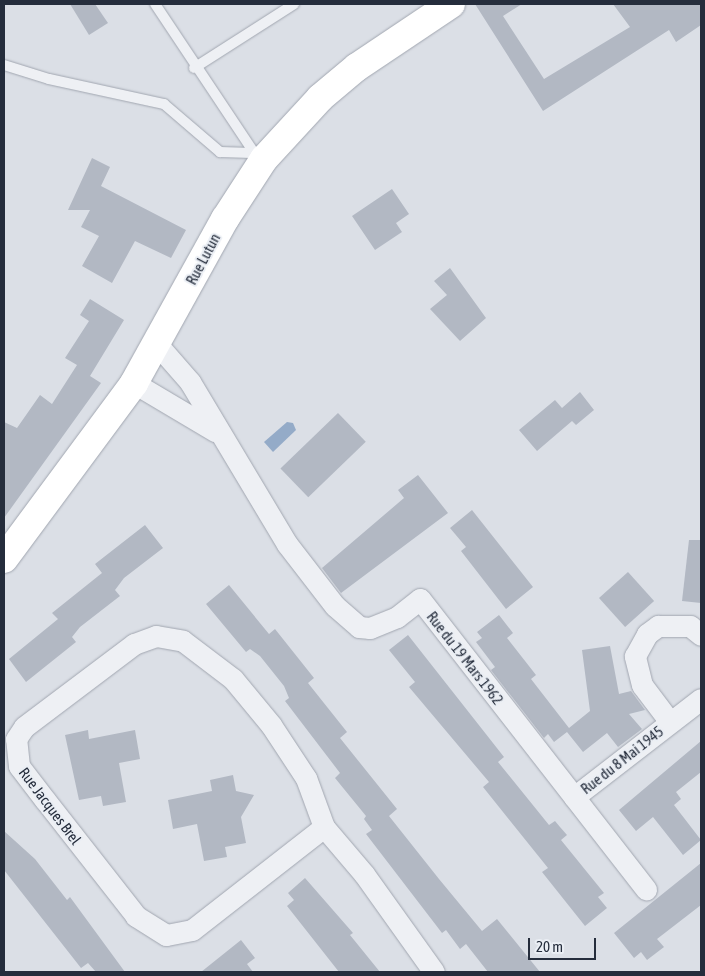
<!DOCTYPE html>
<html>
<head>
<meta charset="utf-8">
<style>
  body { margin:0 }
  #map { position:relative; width:705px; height:976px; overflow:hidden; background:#dbdfe6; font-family:"Asap Condensed",sans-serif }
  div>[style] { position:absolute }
  .water>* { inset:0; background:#94abc8 }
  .building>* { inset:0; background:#b2b8c3; transform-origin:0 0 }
  .roads { filter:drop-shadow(0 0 1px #a1a6b0) drop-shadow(0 0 1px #a1a6b0) }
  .service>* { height:10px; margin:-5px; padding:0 5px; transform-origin:5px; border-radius:5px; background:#eef0f4 }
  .minor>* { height:21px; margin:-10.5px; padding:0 10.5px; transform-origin:10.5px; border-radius:10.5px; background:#eef0f4 }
  .secondary>* { height:28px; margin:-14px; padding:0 14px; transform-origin:14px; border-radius:14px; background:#fff }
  span { translate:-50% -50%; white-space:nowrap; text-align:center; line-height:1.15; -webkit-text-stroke:4px #eaeef4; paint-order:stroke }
  .street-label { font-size:15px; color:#252d3c }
  .frame { position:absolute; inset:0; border:5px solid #252d3c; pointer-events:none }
  .scale { position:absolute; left:528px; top:938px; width:68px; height:22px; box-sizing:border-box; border:2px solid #252d3c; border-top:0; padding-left:6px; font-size:15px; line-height:18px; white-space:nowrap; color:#252d3c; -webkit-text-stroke:4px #eaeef4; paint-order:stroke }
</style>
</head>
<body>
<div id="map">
  <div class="water">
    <div style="clip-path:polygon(287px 422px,293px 423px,296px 430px,273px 452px,264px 442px)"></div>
  </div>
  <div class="building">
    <div style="clip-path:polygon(70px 4px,95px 4px,108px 23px,89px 35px)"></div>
    <div style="clip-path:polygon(475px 4px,522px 4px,503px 16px,544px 79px,630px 27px,613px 4px,701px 4px,701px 25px,676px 42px,669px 30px,543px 111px)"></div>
    <div style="clip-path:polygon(92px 158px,110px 167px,101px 186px,186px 230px,171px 258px,135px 241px,112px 283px,82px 266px,99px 236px,81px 227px,90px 210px,68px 210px)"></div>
    <div style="clip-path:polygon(392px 189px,409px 214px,396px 223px,402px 232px,375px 250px,352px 216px)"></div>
    <div style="clip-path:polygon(450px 268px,486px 318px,460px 341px,430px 309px,447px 295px,434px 281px)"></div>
    <div style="clip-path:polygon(90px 299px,124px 320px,90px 376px,101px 383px,4px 518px,4px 422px,17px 428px,40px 395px,52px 404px,77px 365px,65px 358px,89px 321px,80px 315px)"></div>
    <div style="clip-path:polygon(580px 392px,594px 410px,576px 425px,572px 421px,537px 451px,519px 430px,555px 400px,562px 408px)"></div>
    <div style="left:338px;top:413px;width:40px;height:80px;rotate:46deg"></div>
    <div style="clip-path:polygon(418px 475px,448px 513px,341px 593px,322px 568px,404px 498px,398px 490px)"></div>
    <div style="clip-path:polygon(472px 510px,533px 587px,506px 609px,461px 551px,466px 547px,450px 528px)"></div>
    <div style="clip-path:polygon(145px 525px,163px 548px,124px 578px,115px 590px,120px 596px,80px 627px,72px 637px,76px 642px,26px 682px,9px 659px,58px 619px,52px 613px,102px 573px,95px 564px)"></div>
    <div style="clip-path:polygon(689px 540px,701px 540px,701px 603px,682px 601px)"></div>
    <div style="left:628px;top:572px;width:39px;height:39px;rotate:48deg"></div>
    <div style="clip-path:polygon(229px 585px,269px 634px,275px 629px,314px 678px,308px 683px,347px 732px,340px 738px,397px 809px,389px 816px,439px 879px,482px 931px,497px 919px,540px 972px,488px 972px,466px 944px,460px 949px,446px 930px,442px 933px,366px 834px,372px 830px,364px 819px,366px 816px,335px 778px,340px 773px,285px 701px,289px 698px,284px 686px,260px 656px,250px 649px,246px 652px,206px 604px)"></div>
    <div style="clip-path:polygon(499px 615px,513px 633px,507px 638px,536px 675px,531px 679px,569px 728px,590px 711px,582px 650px,610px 646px,619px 694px,631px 691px,645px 710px,629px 714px,642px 729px,618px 747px,607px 733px,583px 752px,567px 732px,554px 742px,548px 734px,544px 738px,491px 670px,495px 667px,476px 642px,482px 638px,477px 632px)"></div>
    <div style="clip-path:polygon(408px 635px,504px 757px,498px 762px,549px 825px,555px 821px,560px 827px,567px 835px,561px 840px,604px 893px,598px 897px,607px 908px,585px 926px,542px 872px,548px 868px,483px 787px,489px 782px,409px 687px,415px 682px,389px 650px)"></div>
    <div style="clip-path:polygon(88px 730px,89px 739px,135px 730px,140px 759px,119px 763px,126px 802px,103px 806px,101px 796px,79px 800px,65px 735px)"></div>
    <div style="clip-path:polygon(701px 741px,701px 772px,676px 792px,681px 799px,674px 805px,701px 840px,683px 855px,653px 817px,636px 831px,619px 810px)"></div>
    <div style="clip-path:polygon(233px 775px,236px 791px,254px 795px,241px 817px,246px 843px,225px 847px,227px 857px,204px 861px,197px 824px,173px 829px,168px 800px,212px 791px,210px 780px)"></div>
    <div style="clip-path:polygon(4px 831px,35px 859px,67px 900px,70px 897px,125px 972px,96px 972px,88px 963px,81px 968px,4px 870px)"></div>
    <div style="clip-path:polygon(701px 863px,701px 905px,657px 939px,664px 947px,647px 960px,641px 952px,634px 958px,614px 933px)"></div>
    <div style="clip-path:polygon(305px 878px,353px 933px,350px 935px,380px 972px,339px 972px,287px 906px,294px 900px,288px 893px)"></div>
    <div style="clip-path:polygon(241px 940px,255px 958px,247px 964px,253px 972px,201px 972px)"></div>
  </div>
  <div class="roads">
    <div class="service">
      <div style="left:155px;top:4px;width:180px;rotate:56.3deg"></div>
      <div style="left:4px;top:65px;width:47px;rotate:17.3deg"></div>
      <div style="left:49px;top:79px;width:118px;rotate:12.3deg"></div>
      <div style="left:164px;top:104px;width:74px;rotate:40.6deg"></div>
      <div style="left:220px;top:152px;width:32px;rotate:2deg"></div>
      <div style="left:194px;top:68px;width:119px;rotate:-32.6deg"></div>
    </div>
    <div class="minor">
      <div style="left:156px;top:343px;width:52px;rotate:48.9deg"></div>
      <div style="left:190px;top:382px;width:189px;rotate:59.1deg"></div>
      <div style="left:287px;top:544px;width:78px;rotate:52.3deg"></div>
      <div style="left:335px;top:606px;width:32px;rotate:41deg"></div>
      <div style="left:359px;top:627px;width:11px;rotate:5deg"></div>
      <div style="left:370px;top:628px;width:29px;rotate:-22deg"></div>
      <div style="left:397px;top:617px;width:29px;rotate:-38deg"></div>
      <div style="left:420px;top:599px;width:368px;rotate:52.1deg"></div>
      <div style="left:134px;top:383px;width:94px;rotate:30.7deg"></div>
      <div style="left:670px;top:722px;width:46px;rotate:-127.1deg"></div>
      <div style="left:642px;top:685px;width:30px;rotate:-104deg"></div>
      <div style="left:635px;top:656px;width:25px;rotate:-61deg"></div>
      <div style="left:647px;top:634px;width:14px;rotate:-36deg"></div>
      <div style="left:658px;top:626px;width:32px"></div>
      <div style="left:690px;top:626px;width:14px;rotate:39deg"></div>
      <div style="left:574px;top:797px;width:160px;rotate:-37.7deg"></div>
      <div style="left:324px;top:827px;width:167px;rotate:142deg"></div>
      <div style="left:192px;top:930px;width:26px;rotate:169deg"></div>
      <div style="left:166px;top:935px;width:36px;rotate:-148deg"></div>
      <div style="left:136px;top:916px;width:147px;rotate:-128.1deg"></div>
      <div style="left:45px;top:800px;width:43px;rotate:-127.4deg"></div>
      <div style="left:19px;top:766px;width:27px;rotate:-96deg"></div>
      <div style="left:16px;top:739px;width:14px;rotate:-56deg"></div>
      <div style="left:24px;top:727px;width:138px;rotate:-37deg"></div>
      <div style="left:134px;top:644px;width:23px;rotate:-20deg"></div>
      <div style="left:156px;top:636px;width:27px;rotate:10deg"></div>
      <div style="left:183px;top:641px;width:63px;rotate:37.2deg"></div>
      <div style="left:233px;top:679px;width:60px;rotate:50.4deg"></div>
      <div style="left:271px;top:725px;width:64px;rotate:56.6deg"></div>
      <div style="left:306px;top:778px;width:52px;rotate:69.8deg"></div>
      <div style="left:324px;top:827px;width:62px;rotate:49.6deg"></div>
      <div style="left:364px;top:874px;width:120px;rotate:54.5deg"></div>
    </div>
    <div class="secondary">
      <div style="left:4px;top:559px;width:219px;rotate:-53.5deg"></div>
      <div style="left:134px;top:383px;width:188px;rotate:-61deg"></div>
      <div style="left:225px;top:219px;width:72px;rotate:-57deg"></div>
      <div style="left:264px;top:159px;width:83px;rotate:-47.4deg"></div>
      <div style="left:320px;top:98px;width:48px;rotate:-40deg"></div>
      <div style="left:357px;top:67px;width:113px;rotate:-33.8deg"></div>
    </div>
  </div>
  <div class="street-label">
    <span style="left:203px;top:259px;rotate:-62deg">Rue Lutun</span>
    <span style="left:465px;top:658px;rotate:52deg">Rue du 19 Mars 1962</span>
    <span style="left:622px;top:760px;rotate:-38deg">Rue du 8 Mai 1945</span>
    <span style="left:50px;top:806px;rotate:53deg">Rue Jacques Brel</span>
  </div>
  <div class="frame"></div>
  <div class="scale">20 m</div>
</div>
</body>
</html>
